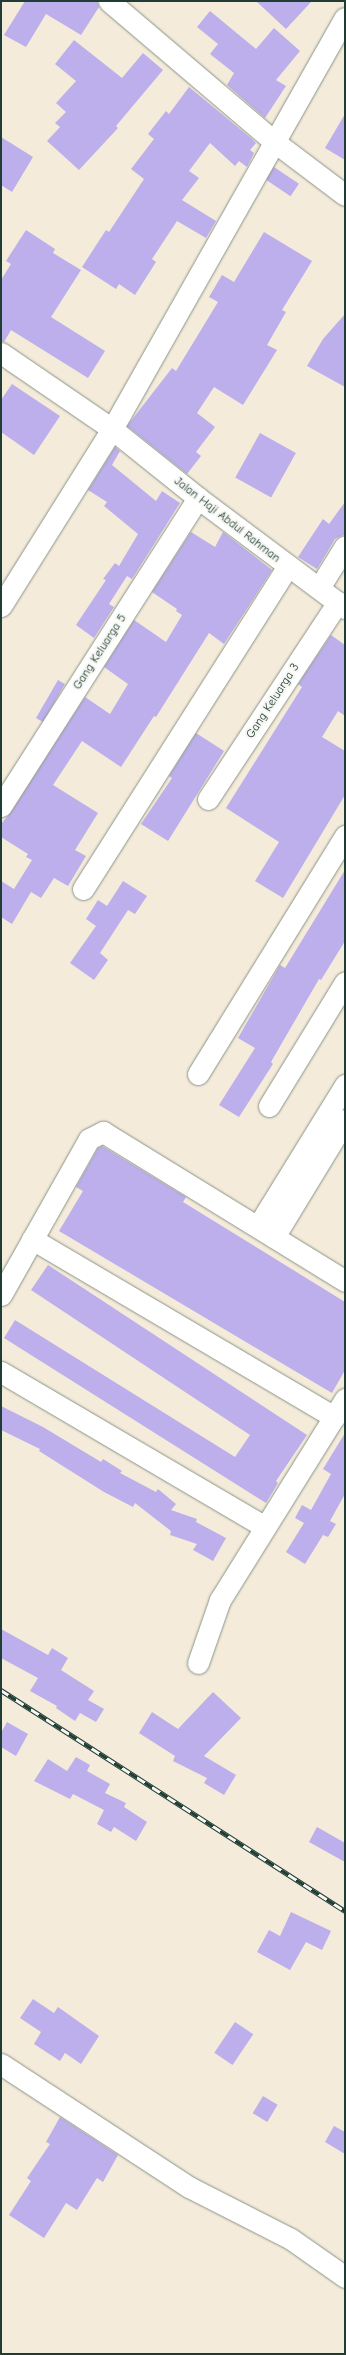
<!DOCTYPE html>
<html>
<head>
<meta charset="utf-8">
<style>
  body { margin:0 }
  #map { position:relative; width:346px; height:2355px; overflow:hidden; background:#f4ebda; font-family:"Comic Neue",sans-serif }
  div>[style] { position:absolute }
  .building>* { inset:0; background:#bcafeb; transform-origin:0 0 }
  .roads { filter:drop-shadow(0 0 1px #8a9487) drop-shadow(0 0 1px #8a9487) }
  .street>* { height:21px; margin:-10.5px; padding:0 10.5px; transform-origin:10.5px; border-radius:10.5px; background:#fff }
  .rail>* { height:4.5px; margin-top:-2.25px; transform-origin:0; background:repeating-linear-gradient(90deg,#f6f6f2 0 9px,#1f3d34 0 18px); box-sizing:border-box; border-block:1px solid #1f3d34 }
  span { translate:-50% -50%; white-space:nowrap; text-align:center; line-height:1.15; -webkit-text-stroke:4px #f6f6f2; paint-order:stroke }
  .street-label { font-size:12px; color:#1f3d34 }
  .frame { position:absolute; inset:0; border:2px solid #1f3d34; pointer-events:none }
</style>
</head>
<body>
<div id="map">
  <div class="building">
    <div style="clip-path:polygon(25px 1px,97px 1px,99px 7px,81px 35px,46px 14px,26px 47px,4px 35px)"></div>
    <div style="clip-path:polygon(256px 1px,312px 1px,286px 29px)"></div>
    <div style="clip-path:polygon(210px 11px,256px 49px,274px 28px,300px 51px,276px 80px,286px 86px,265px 118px,227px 85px,234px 73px,210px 54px,218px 44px,197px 27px)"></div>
    <div style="clip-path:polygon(74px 40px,122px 78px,143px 53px,163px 70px,116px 126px,118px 128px,79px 170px,47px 141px,60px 127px,55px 123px,66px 112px,56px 103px,76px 81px,55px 64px)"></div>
    <div style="clip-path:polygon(189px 87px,252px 139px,256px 143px,250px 150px,254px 153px,247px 167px,239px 161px,235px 166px,210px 143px,189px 171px,199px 178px,182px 200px,216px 221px,206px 238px,177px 221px,152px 259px,156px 262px,135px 295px,119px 284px,116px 289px,82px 267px,106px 230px,109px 232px,144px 179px,131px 169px,154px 139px,148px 134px,166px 111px,169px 114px)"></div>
    <div style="clip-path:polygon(345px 114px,345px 160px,325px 148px)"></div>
    <div style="clip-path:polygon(1px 137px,33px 157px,12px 192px,1px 185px)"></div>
    <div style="left:274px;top:167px;width:30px;height:15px;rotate:34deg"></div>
    <div style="clip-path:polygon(26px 230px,55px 249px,53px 253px,81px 270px,51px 317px,105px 351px,88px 378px,11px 330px,4px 342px,1px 341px,1px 280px,11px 264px,6px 261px)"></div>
    <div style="clip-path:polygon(264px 232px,312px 261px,282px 310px,286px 312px,267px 345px,277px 350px,243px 405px,214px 387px,197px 413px,215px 427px,196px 452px,201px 456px,187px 474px,127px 426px,172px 368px,176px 371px,218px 302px,209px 297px,222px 275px,234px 282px)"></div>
    <div style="clip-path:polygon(345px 314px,345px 387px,307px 366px,323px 339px)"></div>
    <div style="clip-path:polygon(12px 384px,60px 416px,34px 455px,1px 432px,1px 400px)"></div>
    <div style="left:260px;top:433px;width:41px;height:51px;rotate:29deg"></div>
    <div style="clip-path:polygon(115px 447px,120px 451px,112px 465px,156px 501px,162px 491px,180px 503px,132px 579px,127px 576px,109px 604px,114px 607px,94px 638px,76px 625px,106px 580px,103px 579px,115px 563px,119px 566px,138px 534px,104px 506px,107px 502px,88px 490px)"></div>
    <div style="clip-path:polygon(345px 502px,345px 534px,335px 539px,317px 569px,298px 557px,323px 519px,329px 524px)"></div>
    <div style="clip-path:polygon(191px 532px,215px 547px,223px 532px,272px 570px,224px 644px,209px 633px,156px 717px,154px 716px,121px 767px,82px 741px,53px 785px,98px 813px,75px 850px,86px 856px,68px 886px,54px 878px,41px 898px,31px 892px,12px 924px,1px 917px,1px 881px,14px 889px,32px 860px,26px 857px,28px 854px,1px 837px,1px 824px,11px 812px,85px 697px,110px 714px,128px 684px,104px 667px,134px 620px,166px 642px,182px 615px,176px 611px,177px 609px,152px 592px)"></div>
    <div style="clip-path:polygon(331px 635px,345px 645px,345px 716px,338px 711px,322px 737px,345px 751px,345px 795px,283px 898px,255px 881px,279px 842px,226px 808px,302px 687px,298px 684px)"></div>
    <div style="left:58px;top:680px;width:8px;height:44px;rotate:30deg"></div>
    <div style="clip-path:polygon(196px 733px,224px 751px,168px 841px,141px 824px,172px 778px,169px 776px)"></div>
    <div style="clip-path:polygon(345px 870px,345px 941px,321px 980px,319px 979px,271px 1062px,273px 1064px,239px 1117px,219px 1105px,255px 1048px,238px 1038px,280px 965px,285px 968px)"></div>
    <div style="clip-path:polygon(123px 881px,147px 896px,135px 914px,128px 910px,100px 953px,108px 960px,94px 980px,70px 963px,96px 926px,86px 919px,98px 900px,107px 906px)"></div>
    <div style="clip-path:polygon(102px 1146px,186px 1197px,183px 1202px,345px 1302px,345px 1370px,332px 1393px,59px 1231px,83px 1191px,76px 1187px,98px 1148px)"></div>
    <div style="clip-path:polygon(48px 1265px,307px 1435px,276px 1481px,278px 1483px,266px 1503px,4px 1338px,15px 1320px,235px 1457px,250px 1435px,31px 1290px)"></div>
    <div style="clip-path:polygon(1px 1406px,43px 1427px,101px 1462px,103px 1459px,122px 1471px,120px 1473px,156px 1492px,158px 1489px,176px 1504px,171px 1510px,197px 1519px,196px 1522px,226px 1538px,213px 1561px,193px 1550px,197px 1544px,170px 1535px,171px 1531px,135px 1503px,133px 1507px,104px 1492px,39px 1451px,40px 1449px,1px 1430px)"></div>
    <div style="clip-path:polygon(345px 1433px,345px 1494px,330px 1521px,336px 1524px,328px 1537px,323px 1535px,305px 1564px,286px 1552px,304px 1523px,295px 1518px,302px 1505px,311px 1510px,331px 1474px,323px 1469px)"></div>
    <div style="clip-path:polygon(1px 1629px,48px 1655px,52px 1648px,68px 1658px,61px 1670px,94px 1691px,88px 1700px,104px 1709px,96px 1722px,80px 1713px,75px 1721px,56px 1708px,57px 1706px,30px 1691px,38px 1678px,1px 1658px)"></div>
    <div style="clip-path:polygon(213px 1692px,241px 1718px,204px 1756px,236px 1775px,224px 1795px,204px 1783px,207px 1778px,173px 1761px,175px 1756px,139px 1733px,152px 1712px,178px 1729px)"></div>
    <div style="clip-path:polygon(7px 1722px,28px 1734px,16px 1756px,1px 1747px,1px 1733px)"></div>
    <div style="clip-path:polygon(76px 1757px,90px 1765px,87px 1771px,110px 1784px,105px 1793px,126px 1803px,124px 1807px,147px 1822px,136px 1841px,114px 1827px,111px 1832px,97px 1824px,104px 1810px,73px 1794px,70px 1799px,34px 1781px,48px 1759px,67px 1771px)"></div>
    <div style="clip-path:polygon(317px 1827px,345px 1843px,345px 1862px,309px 1842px)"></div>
    <div style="clip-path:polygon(291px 1912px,331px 1931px,322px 1950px,306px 1942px,290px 1970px,257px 1952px,269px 1930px,280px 1936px)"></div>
    <div style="clip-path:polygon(33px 1999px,54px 2013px,58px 2007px,99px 2036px,81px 2064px,65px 2053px,60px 2061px,34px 2044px,41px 2032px,20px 2018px)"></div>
    <div style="left:235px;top:2022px;width:22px;height:37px;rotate:34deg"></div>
    <div style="left:263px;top:2096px;width:17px;height:20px;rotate:31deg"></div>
    <div style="clip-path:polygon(60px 2117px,118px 2155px,103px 2182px,97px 2178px,77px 2210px,66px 2203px,44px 2238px,9px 2215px,31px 2181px,27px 2178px,50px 2144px,46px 2142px)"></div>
    <div style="clip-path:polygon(334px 2126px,345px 2132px,345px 2154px,325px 2142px)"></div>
  </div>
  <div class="roads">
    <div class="street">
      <div style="left:109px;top:1px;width:219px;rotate:40.4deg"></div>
      <div style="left:276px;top:143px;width:86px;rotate:37deg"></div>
      <div style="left:1px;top:353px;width:135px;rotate:34.4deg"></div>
      <div style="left:112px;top:429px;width:110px;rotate:38.7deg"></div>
      <div style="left:198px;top:498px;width:184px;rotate:36.8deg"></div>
      <div style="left:319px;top:588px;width:49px;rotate:-58.2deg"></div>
      <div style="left:1px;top:606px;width:209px;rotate:-57.9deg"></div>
      <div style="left:112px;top:429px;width:472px;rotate:-60.5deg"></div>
      <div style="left:208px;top:799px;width:236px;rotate:-56.6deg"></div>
      <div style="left:1px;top:806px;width:366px;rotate:-57.4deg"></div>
      <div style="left:83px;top:889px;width:383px;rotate:-57.6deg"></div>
      <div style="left:198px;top:1074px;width:280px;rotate:-58.3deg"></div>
      <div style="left:269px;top:1106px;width:145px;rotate:-58.5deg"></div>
      <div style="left:258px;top:1226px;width:166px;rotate:-58.3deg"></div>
      <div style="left:274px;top:1237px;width:137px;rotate:-58.7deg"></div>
      <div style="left:32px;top:1239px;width:351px;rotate:30.5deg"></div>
      <div style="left:1px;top:1295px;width:179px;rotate:-60.6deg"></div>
      <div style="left:89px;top:1139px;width:16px;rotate:-27deg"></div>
      <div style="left:103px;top:1132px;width:284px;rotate:31.6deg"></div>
      <div style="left:1px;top:1372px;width:305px;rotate:30.4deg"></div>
      <div style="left:198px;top:1663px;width:67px;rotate:-70.8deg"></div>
      <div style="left:220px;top:1600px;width:237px;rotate:-58.1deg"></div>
      <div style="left:1px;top:2064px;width:225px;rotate:33.2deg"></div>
      <div style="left:189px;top:2187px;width:114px;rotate:27deg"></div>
      <div style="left:291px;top:2239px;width:66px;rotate:35.1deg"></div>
    </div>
  </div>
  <div class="rail">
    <div style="left:1px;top:1690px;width:409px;rotate:32.7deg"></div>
  </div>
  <div class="street-label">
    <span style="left:227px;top:520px;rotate:38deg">Jalan Haji Abdul Rahman</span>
    <span style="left:100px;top:652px;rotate:-57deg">Gang Keluarga 5</span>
    <span style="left:273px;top:701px;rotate:-57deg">Gang Keluarga 3</span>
  </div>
  <div class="frame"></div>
</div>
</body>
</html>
